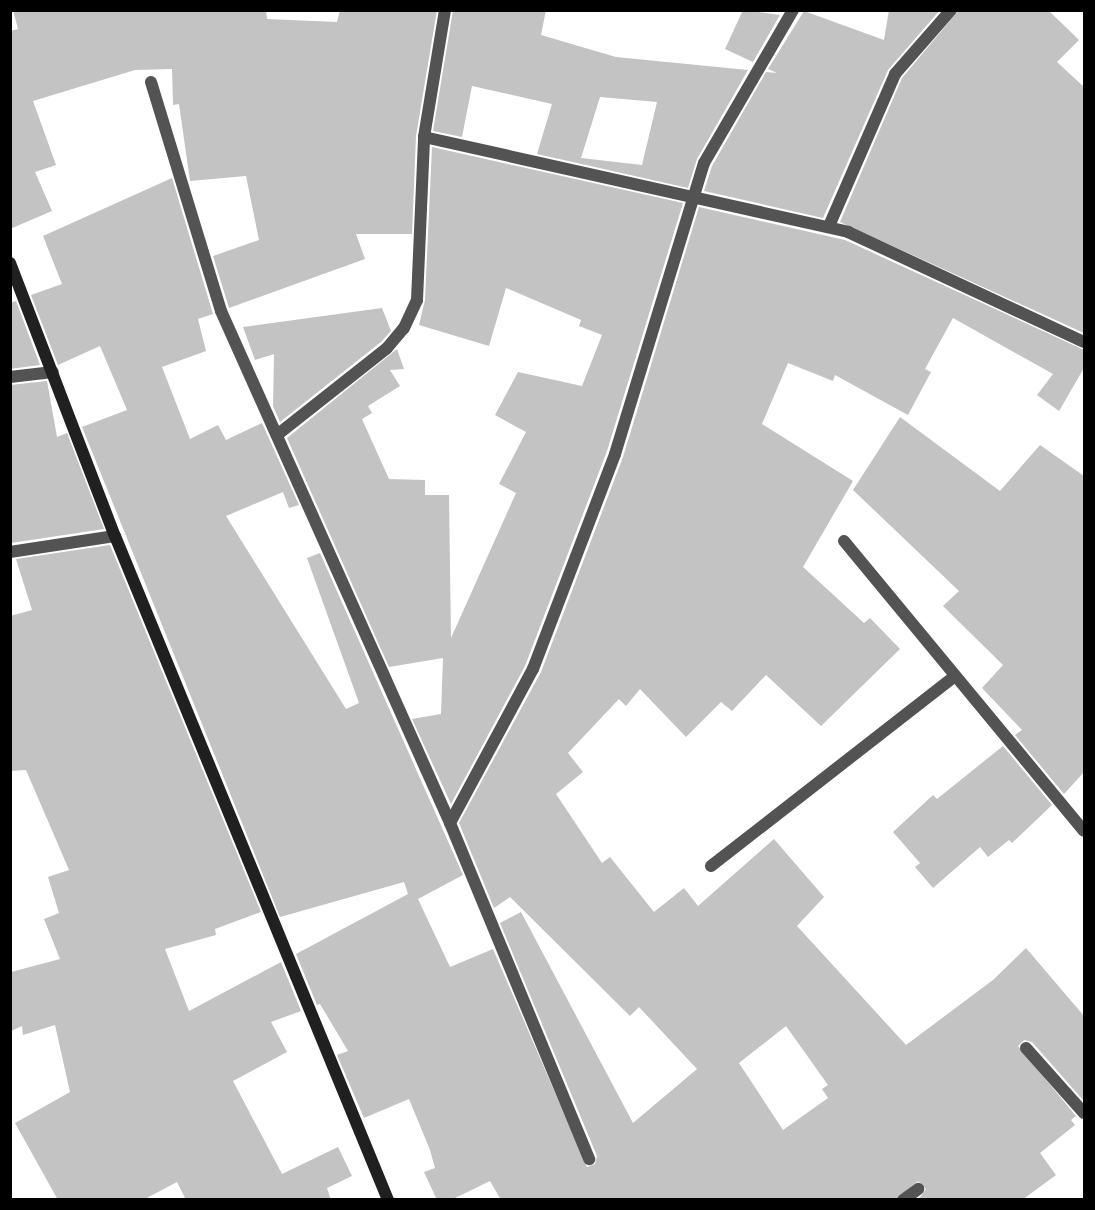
<!DOCTYPE html>
<html>
<head>
<meta charset="utf-8">
<style>
  body { margin:0 }
  #map { position:relative; width:1095px; height:1210px; overflow:hidden; background:#fff; font-family:"DejaVu Sans",sans-serif }
  div>[style] { position:absolute }
  .building>* { inset:0; background:#c3c3c3 }
  .street>* { height:12px; margin:-6px; padding:0 6px; transform-origin:6px; border-radius:6px; background:#535353 }
  .secondary>* { height:12px; margin:-6px; padding:0 6px; transform-origin:6px; border-radius:6px; background:#202020 }
  span { translate:-50% -50%; white-space:nowrap; text-align:center; line-height:1.15; -webkit-text-stroke:4.5px #fff; paint-order:stroke }
  .frame { position:absolute; inset:0; border:12px solid #000; pointer-events:none }
</style>
</head>
<body>
<div id="map">
  <div class="building">
    <div style="clip-path:polygon(13px 10px,266px 10px,267px 19px,337px 22px,340px 10px,437px 10px,416px 136px,412px 234px,356px 234px,365px 259px,229px 308px,213px 256px,259px 240px,246px 176px,190px 181px,179px 104px,173px 105px,172px 69px,135px 70px,33px 101px,56px 165px,35px 172px,52px 211px,10px 229px,10px 31px,18px 29px)"></div>
    <div style="clip-path:polygon(evenodd,453px 10px,546px 10px,541px 35px,616px 57px,748px 70px,697px 159px,688px 188px,537px 154px,552px 104px,472px 86px,462px 137px,433px 131px,453px 10px,600px 97px,657px 102px,642px 165px,581px 158px,600px 97px)"></div>
    <div style="clip-path:polygon(743px 10px,780px 15px,753px 62px,725px 49px)"></div>
    <div style="clip-path:polygon(889px 10px,940px 10px,888px 70px,823px 218px,704px 191px,712px 166px,766px 72px,777px 73px,768px 69px,804px 11px,884px 40px)"></div>
    <div style="clip-path:polygon(959px 10px,1048px 10px,1079px 40px,1057px 62px,1084px 87px,1084px 333px,840px 222px,902px 78px)"></div>
    <div style="clip-path:polygon(432px 147px,683px 203px,607px 451px,525px 666px,451px 804px,412px 719px,441px 714px,443px 658px,389px 667px,287px 438px,397px 349px,404px 369px,390px 370px,400px 386px,368px 406px,372px 413px,362px 419px,389px 479px,425px 480px,425px 495px,449px 495px,451px 638px,516px 493px,499px 484px,526px 432px,495px 415px,518px 372px,582px 386px,602px 335px,579px 326px,581px 320px,506px 288px,489px 346px,419px 325px,425px 300px)"></div>
    <div style="clip-path:polygon(evenodd,172px 178px,213px 314px,198px 319px,206px 351px,162px 367px,190px 439px,218px 425px,226px 440px,262px 423px,299px 505px,289px 508px,283px 492px,226px 516px,346px 709px,359px 703px,307px 558px,320px 553px,463px 875px,418px 899px,450px 967px,493px 949px,587px 1167px,595px 1164px,597px 1156px,500px 923px,521px 912px,633px 1123px,697px 1069px,639px 1007px,630px 1016px,510px 897px,494px 908px,459px 823px,541px 672px,623px 457px,699px 207px,845px 240px,1084px 350px,1084px 368px,1059px 411px,1037px 395px,1053px 374px,953px 318px,925px 369px,931px 372px,908px 415px,835px 375px,833px 381px,788px 363px,762px 424px,853px 481px,803px 567px,864px 623px,870px 618px,900px 649px,821px 726px,766px 675px,732px 711px,721px 702px,686px 737px,640px 689px,626px 706px,619px 699px,568px 753px,583px 772px,556px 794px,602px 863px,610px 857px,654px 912px,684px 888px,698px 906px,774px 839px,824px 897px,797px 926px,906px 1045px,993px 980px,1026px 948px,1084px 1016px,1084px 1101px,1032px 1042px,1024px 1040px,1018px 1046px,1076px 1116px,1071px 1120px,1075px 1125px,1040px 1153px,1056px 1175px,1022px 1200px,918px 1200px,926px 1189px,918px 1181px,895px 1200px,501px 1200px,490px 1181px,451px 1200px,437px 1200px,424px 1172px,435px 1168px,430px 1150px,409px 1099px,364px 1118px,337px 1055px,348px 1051px,320px 1004px,317px 1005px,296px 954px,408px 894px,404px 882px,280px 917px,82px 427px,127px 410px,100px 346px,58px 365px,31px 295px,62px 284px,43px 236px,172px 178px,786px 1026px,828px 1085px,822px 1089px,828px 1098px,783px 1130px,739px 1063px,786px 1026px)"></div>
    <div style="clip-path:polygon(16px 301px,40px 365px,10px 369px,10px 303px)"></div>
    <div style="clip-path:polygon(382px 308px,391px 331px,381px 342px,280px 422px,273px 406px,274px 354px,255px 360px,243px 327px)"></div>
    <div style="clip-path:polygon(47px 381px,57px 437px,67px 433px,104px 529px,11px 543px,10px 385px)"></div>
    <div style="clip-path:polygon(900px 417px,1000px 491px,1040px 445px,1084px 476px,1084px 772px,1064px 794px,1015px 735px,1022px 730px,982px 688px,1003px 665px,943px 606px,959px 591px,853px 490px)"></div>
    <div style="clip-path:polygon(110px 545px,261px 912px,215px 929px,216px 935px,165px 949px,189px 1011px,281px 962px,301px 1011px,271px 1022px,287px 1052px,233px 1081px,282px 1174px,338px 1147px,352px 1176px,327px 1188px,331px 1200px,186px 1200px,177px 1182px,143px 1200px,58px 1200px,15px 1123px,70px 1092px,55px 1025px,23px 1035px,22px 1026px,11px 1031px,11px 972px,60px 959px,44px 919px,59px 913px,48px 877px,69px 870px,26px 770px,10px 771px,10px 616px,32px 610px,16px 559px)"></div>
    <div style="clip-path:polygon(1003px 746px,1052px 805px,1012px 843px,1009px 840px,988px 857px,980px 847px,933px 888px,915px 867px,920px 863px,893px 832px,933px 795px,937px 799px)"></div>
  </div>
  <div class="street">
    <div style="left:151px;top:82px;width:239px;rotate:73deg"></div>
    <div style="left:221px;top:311px;width:561px;rotate:65.9deg"></div>
    <div style="left:450px;top:823px;width:364px;rotate:67.5deg"></div>
    <div style="left:424px;top:137px;width:435px;rotate:12.6deg"></div>
    <div style="left:848px;top:232px;width:260px;rotate:25deg"></div>
    <div style="left:829px;top:226px;width:166px;rotate:-66.5deg"></div>
    <div style="left:895px;top:74px;width:85px;rotate:-48.8deg"></div>
    <div style="left:10px;top:377px;width:43px;rotate:-6.6deg"></div>
    <div style="left:277px;top:435px;width:140px;rotate:-38.3deg"></div>
    <div style="left:387px;top:348px;width:26px;rotate:-50deg"></div>
    <div style="left:404px;top:328px;width:31px;rotate:-65deg"></div>
    <div style="left:417px;top:300px;width:163px;rotate:-87.5deg"></div>
    <div style="left:424px;top:137px;width:129px;rotate:-80.6deg"></div>
    <div style="left:844px;top:541px;width:376px;rotate:50.4deg"></div>
    <div style="left:10px;top:552px;width:106px;rotate:-8.7deg"></div>
    <div style="left:450px;top:823px;width:175px;rotate:-61.7deg"></div>
    <div style="left:533px;top:669px;width:230px;rotate:-69.1deg"></div>
    <div style="left:615px;top:454px;width:304px;rotate:-73deg"></div>
    <div style="left:704px;top:163px;width:177px;rotate:-59.8deg"></div>
    <div style="left:711px;top:866px;width:308px;rotate:-37.9deg"></div>
    <div style="left:1026px;top:1048px;width:87px;rotate:48.3deg"></div>
    <div style="left:903px;top:1200px;width:19px;rotate:-36deg"></div>
  </div>
  <div class="secondary">
    <div style="left:10px;top:263px;width:292px;rotate:69deg"></div>
    <div style="left:115px;top:536px;width:718px;rotate:67.65deg"></div>
  </div>
  <div class="frame"></div>
</div>
</body>
</html>
